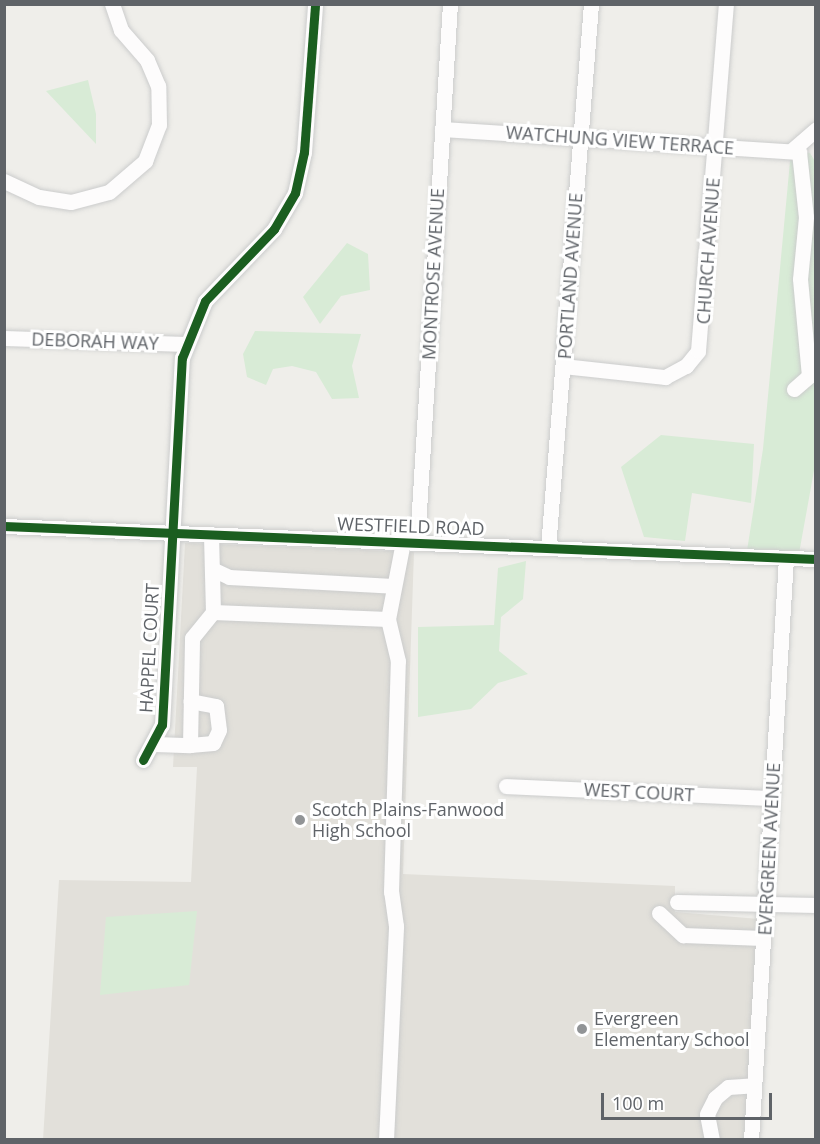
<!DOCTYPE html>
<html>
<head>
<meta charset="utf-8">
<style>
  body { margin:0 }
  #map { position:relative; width:820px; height:1144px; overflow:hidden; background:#efeeea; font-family:"Open Sans",sans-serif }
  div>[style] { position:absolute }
  .education>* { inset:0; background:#e2e0da }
  .green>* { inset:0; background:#d8ebd6 }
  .roads { filter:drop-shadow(0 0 2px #cbcccc) drop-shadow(0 0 2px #cbcccc) }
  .minor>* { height:15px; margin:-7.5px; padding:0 7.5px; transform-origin:7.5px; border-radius:7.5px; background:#fdfcfc }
  .cycleway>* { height:9px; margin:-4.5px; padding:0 4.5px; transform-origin:4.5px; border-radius:4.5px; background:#1b5e20 }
  .dots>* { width:16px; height:16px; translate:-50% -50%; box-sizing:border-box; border:3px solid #fff; border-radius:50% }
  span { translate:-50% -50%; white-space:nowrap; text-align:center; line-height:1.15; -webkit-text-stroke:6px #fff; paint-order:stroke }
  .street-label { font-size:18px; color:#5f6368 }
  .poi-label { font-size:18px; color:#5f6368 }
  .left { translate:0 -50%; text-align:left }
  .frame { position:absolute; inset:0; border:6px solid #5f6368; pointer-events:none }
  .scale { position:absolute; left:601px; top:1093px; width:171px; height:27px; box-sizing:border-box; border:3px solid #5f6368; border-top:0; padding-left:8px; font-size:18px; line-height:21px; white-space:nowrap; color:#5f6368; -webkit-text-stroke:4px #fff; paint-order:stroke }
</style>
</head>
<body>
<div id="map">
  <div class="education">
    <div style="clip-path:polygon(185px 543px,414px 552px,403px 874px,675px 886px,675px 912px,759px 919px,744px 1139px,43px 1140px,59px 880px,191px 882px,197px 767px,173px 767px)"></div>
  </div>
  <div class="green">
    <div style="clip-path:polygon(88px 80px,96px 114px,96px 144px,46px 91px)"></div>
    <div style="clip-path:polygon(791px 151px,810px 153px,816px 163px,815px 465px,798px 559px,746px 557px,763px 449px)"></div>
    <div style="clip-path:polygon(347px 243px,368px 254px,370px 290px,341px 296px,320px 324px,303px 297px)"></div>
    <div style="clip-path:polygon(255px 331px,361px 334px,352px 366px,359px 398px,332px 399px,316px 372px,292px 366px,273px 369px,266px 385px,247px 377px,243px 354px)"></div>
    <div style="clip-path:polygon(661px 435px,754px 444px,751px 503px,692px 493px,685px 541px,644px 537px,621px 467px)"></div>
    <div style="clip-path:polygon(526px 561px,523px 599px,501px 617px,499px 651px,528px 674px,498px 683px,471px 709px,418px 717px,418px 627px,494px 625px,498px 568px)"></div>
    <div style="clip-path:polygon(197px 911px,189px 985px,100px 995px,106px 917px)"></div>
  </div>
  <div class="roads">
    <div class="minor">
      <div style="left:442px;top:129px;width:358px;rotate:3.7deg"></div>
      <div style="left:799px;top:152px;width:65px;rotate:83.9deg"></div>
      <div style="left:806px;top:217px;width:62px;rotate:95.5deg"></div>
      <div style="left:800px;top:279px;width:97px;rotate:84.7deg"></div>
      <div style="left:809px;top:376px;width:20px;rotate:139deg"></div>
      <div style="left:791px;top:151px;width:33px;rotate:-41deg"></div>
      <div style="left:4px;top:181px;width:38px;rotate:25deg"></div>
      <div style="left:39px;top:197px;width:32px;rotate:9deg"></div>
      <div style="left:71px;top:202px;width:39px;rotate:-15deg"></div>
      <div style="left:109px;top:192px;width:48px;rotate:-40.7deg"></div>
      <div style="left:145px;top:161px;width:39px;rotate:-69deg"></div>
      <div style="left:159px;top:125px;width:39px;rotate:-91deg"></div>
      <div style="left:158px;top:86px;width:28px;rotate:-113deg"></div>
      <div style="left:147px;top:60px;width:40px;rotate:-131deg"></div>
      <div style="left:121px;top:30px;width:28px;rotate:-109deg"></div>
      <div style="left:4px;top:338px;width:182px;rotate:1.9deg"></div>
      <div style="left:563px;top:366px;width:103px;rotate:6.2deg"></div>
      <div style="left:665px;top:377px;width:24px;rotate:-28deg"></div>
      <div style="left:686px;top:366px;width:19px;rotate:-51deg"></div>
      <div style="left:698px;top:351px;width:348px;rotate:-85.4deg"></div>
      <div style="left:4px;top:526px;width:813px;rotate:2.33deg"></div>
      <div style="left:417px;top:543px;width:540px;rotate:-86.5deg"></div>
      <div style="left:548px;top:548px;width:546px;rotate:-85.48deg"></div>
      <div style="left:212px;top:569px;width:19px;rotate:25deg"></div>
      <div style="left:229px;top:577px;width:164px;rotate:3.1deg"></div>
      <div style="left:213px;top:612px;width:175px;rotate:2.3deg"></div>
      <div style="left:155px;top:744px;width:35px;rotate:2deg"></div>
      <div style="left:190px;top:745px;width:107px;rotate:-88.9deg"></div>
      <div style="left:192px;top:638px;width:33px;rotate:-51deg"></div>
      <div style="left:213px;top:612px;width:78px;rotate:-91.5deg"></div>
      <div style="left:190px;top:745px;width:23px;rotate:-5deg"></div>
      <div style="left:213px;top:743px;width:14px;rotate:-65deg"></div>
      <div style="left:219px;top:730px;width:24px;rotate:-97deg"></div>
      <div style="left:216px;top:706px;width:26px;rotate:-169deg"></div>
      <div style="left:143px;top:760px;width:40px;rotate:-62deg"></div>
      <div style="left:162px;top:725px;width:368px;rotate:-86.9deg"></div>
      <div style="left:182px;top:358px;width:61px;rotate:-68deg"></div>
      <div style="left:205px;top:301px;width:100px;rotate:-46.2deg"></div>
      <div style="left:274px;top:229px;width:42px;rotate:-59.7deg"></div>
      <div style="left:295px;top:193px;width:42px;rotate:-77.6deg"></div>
      <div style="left:304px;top:152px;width:148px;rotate:-85.7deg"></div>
      <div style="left:506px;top:786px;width:266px;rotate:2.6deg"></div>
      <div style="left:677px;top:902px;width:139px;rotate:1.2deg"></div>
      <div style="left:659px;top:913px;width:33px;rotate:43deg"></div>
      <div style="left:683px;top:935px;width:80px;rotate:2.1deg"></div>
      <div style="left:386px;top:1140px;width:214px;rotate:-87.3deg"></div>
      <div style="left:396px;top:926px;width:34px;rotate:-98deg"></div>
      <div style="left:391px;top:892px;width:231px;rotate:-88.3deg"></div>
      <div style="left:398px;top:661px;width:43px;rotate:-103.4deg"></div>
      <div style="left:388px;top:619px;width:78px;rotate:-79deg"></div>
      <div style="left:712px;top:1140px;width:26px;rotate:-101deg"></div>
      <div style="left:707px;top:1114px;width:18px;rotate:-63deg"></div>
      <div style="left:715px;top:1098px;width:17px;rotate:-40deg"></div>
      <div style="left:728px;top:1087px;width:26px;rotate:-4deg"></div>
      <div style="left:751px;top:1140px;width:583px;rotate:-86.56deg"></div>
    </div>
  </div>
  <div class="cycleway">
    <div style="left:4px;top:526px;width:813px;rotate:2.33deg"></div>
    <div style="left:143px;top:760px;width:40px;rotate:-62deg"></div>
    <div style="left:162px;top:725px;width:368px;rotate:-86.9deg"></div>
    <div style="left:182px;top:358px;width:61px;rotate:-68deg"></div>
    <div style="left:205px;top:301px;width:100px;rotate:-46.2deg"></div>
    <div style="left:274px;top:229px;width:42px;rotate:-59.7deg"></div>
    <div style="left:295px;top:193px;width:42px;rotate:-77.6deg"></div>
    <div style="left:304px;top:152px;width:148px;rotate:-85.7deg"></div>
  </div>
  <div class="dots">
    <div style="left:300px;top:820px;background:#919496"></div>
    <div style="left:582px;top:1029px;background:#919496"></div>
  </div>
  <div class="street-label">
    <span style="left:620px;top:140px;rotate:4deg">WATCHUNG VIEW TERRACE</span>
    <span style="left:708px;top:251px;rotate:-86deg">CHURCH AVENUE</span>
    <span style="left:433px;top:274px;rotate:-87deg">MONTROSE AVENUE</span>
    <span style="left:570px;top:276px;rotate:-86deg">PORTLAND AVENUE</span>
    <span style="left:95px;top:341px;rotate:2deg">DEBORAH WAY</span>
    <span style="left:411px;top:526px;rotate:2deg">WESTFIELD ROAD</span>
    <span style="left:149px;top:648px;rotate:-87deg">HAPPEL COURT</span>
    <span style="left:639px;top:792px;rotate:3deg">WEST COURT</span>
    <span style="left:769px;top:849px;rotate:-87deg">EVERGREEN AVENUE</span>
  </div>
  <div class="poi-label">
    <span class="left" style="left:312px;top:820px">Scotch Plains-Fanwood<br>High School</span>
    <span class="left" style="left:594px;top:1029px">Evergreen<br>Elementary School</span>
  </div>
  <div class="frame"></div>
  <div class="scale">100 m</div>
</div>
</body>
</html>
